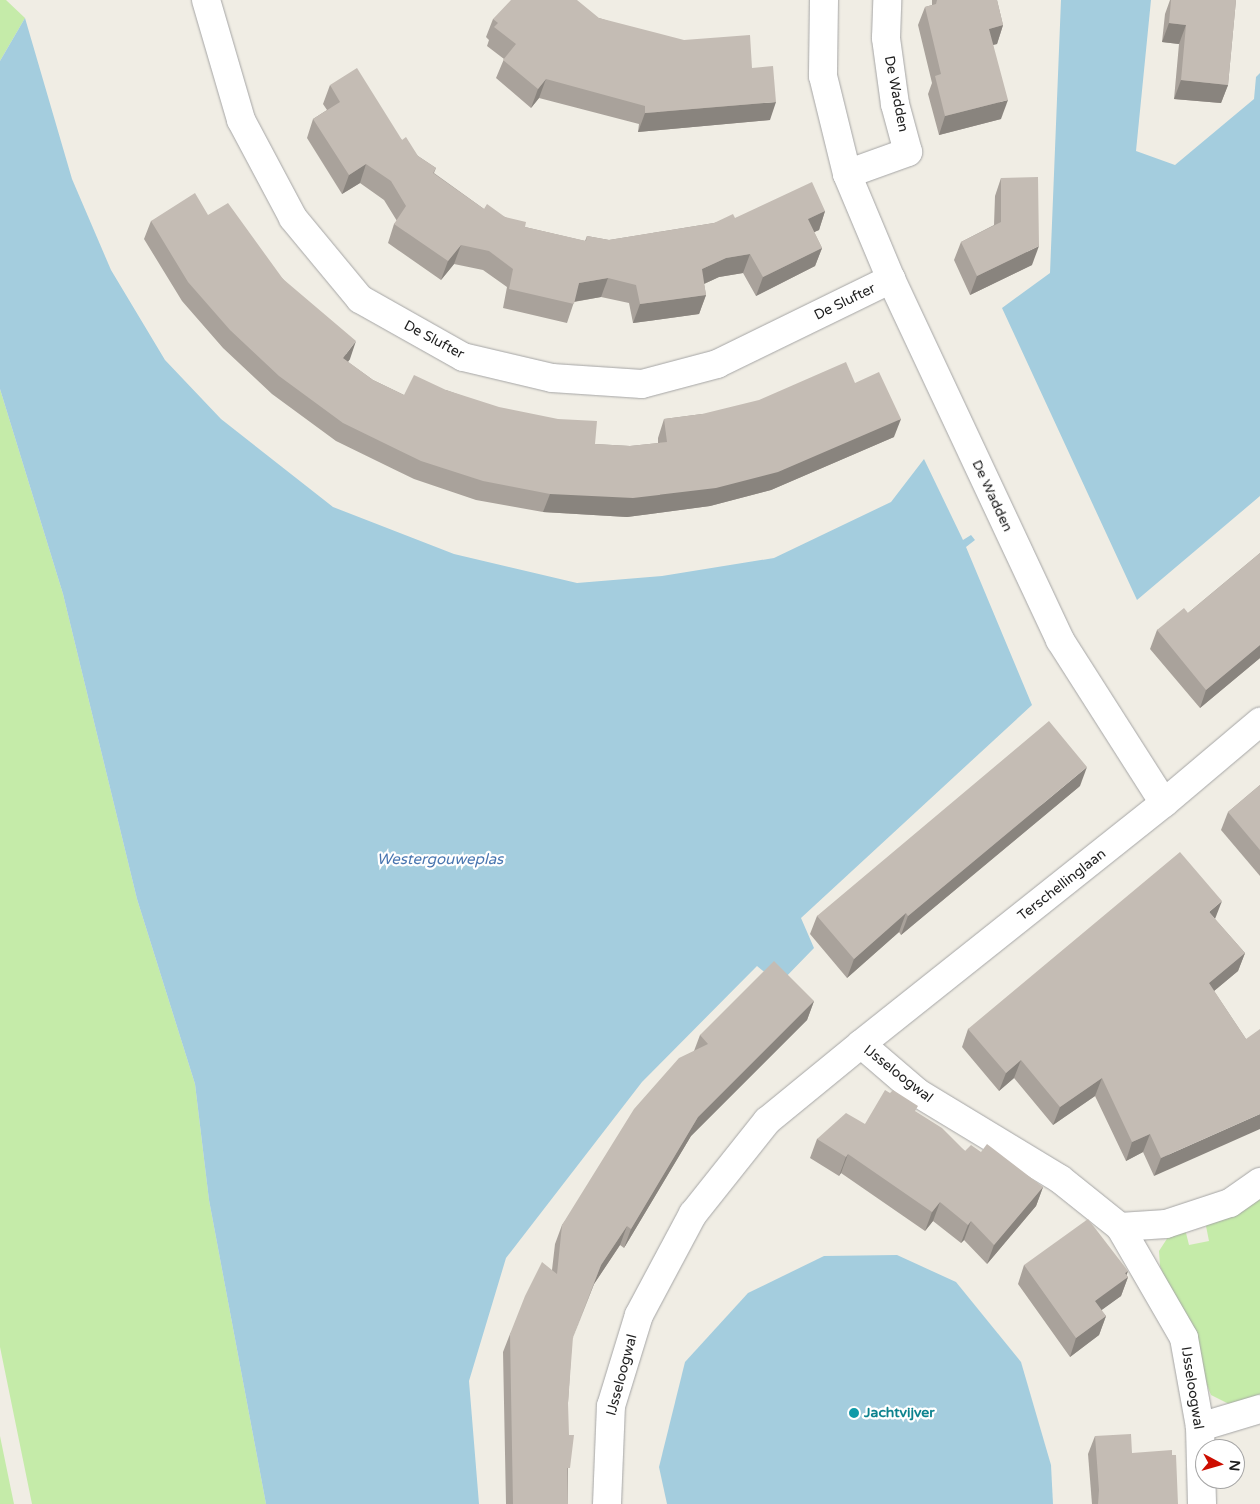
<!DOCTYPE html>
<html>
<head>
<meta charset="utf-8">
<style>
  body { margin:0 }
  #map { position:relative; width:1260px; height:1504px; overflow:hidden; background:#f0ede4; font-family:"Varela Round",sans-serif }
  div>[style] { position:absolute }
  .grass>* { inset:0; background:#c5eba9 }
  .water>* { inset:0; background:#a4cdde }
  .roads { filter:drop-shadow(0 0 1px #a5a5a5) drop-shadow(0 0 1px #a5a5a5) }
  .minor>* { height:28px; margin:-14px; padding:0 14px; transform-origin:14px; border-radius:14px; background:#fff }
  .wall>* { inset:0; background:#a9a29b }
  .shaded-wall>* { inset:0; background:#89847e }
  .building>* { inset:0; background:#c4bcb4 }
  .dots>* { width:14px; height:14px; translate:-50% -50%; box-sizing:border-box; border:2px solid #fff; border-radius:50% }
  span { translate:-50% -50%; white-space:nowrap; text-align:center; line-height:1.15; -webkit-text-stroke:4.5px #fff; paint-order:stroke }
  .street-label { font-size:14px; color:#1e1e1e }
  .culture-label { font-size:14px; color:#0d838f; font-weight:700 }
  .left { translate:0 -50%; text-align:left }
  .water-label { font-size:15px; color:#4976b0; font-style:italic }
  .north { position:absolute; left:1195px; top:1439px; width:50px; height:50px; box-sizing:border-box; background:#fff; border:1px solid #a5a5a5; border-radius:50%; rotate:96deg; font-size:14px; font-weight:700; line-height:20px; text-align:center; color:#1e1e1e }
  .north::after { content:''; display:block; margin:auto; width:18px; height:22px; background:#cd0d00; clip-path:polygon(50% 0,100% 100%,50% 72%,0 100%) }
</style>
</head>
<body>
<div id="map">
  <div class="grass">
    <div style="clip-path:polygon(0 0,6px 0,25px 18px,0 61px)"></div>
    <div style="clip-path:polygon(0 389px,63px 594px,137px 899px,195px 1084px,209px 1200px,266px 1504px,32px 1504px,0 1347px)"></div>
    <div style="clip-path:polygon(1260px 1193px,1260px 1397px,1235px 1407px,1211px 1395px,1160px 1266px,1159px 1251px,1172px 1231px,1184px 1225px,1189px 1245px,1209px 1241px,1205px 1221px)"></div>
    <div style="clip-path:polygon(0 1436px,8px 1475px,14px 1504px,0 1504px)"></div>
  </div>
  <div class="water">
    <div style="clip-path:polygon(1061px 0,1151px 0,1136px 151px,1175px 165px,1254px 99px,1256px 77px,1260px 73px,1260px 496px,1137px 600px,1002px 308px,1050px 273px)"></div>
    <div style="clip-path:polygon(25px 18px,72px 179px,111px 270px,165px 360px,221px 419px,333px 507px,454px 554px,577px 583px,662px 576px,774px 558px,891px 502px,924px 459px,963px 540px,971px 535px,975px 540px,966px 547px,1032px 705px,801px 918px,814px 948px,779px 984px,757px 966px,642px 1082px,506px 1258px,469px 1381px,479px 1504px,266px 1504px,209px 1200px,195px 1084px,137px 899px,63px 594px,0 389px,0 61px)"></div>
    <div style="clip-path:polygon(897px 1255px,956px 1282px,1021px 1362px,1051px 1465px,1053px 1504px,667px 1504px,659px 1467px,685px 1362px,748px 1293px,824px 1256px)"></div>
  </div>
  <div class="roads">
    <div class="minor">
      <div style="left:206px;top:0;width:125px;rotate:73.7deg"></div>
      <div style="left:241px;top:120px;width:111px;rotate:62deg"></div>
      <div style="left:293px;top:218px;width:105px;rotate:50.4deg"></div>
      <div style="left:360px;top:299px;width:118px;rotate:29.4deg"></div>
      <div style="left:463px;top:357px;width:91px;rotate:13.3deg"></div>
      <div style="left:552px;top:378px;width:90px;rotate:3.8deg"></div>
      <div style="left:642px;top:384px;width:78px;rotate:-14.9deg"></div>
      <div style="left:717px;top:364px;width:194px;rotate:-26deg"></div>
      <div style="left:824px;top:0;width:76px;rotate:90.8deg"></div>
      <div style="left:823px;top:76px;width:101px;rotate:76.2deg"></div>
      <div style="left:847px;top:174px;width:114px;rotate:67.3deg"></div>
      <div style="left:891px;top:279px;width:399px;rotate:64.9deg"></div>
      <div style="left:1060px;top:640px;width:193px;rotate:57.5deg"></div>
      <div style="left:847px;top:174px;width:65px;rotate:-19.8deg"></div>
      <div style="left:908px;top:152px;width:50px;rotate:-105.2deg"></div>
      <div style="left:895px;top:104px;width:67px;rotate:-97.8deg"></div>
      <div style="left:886px;top:38px;width:38px;rotate:-88deg"></div>
      <div style="left:861px;top:1044px;width:387px;rotate:-38.5deg"></div>
      <div style="left:1164px;top:803px;width:126px;rotate:-40.2deg"></div>
      <div style="left:1120px;top:1227px;width:46px;rotate:-3.7deg"></div>
      <div style="left:1166px;top:1224px;width:67px;rotate:-18.2deg"></div>
      <div style="left:1230px;top:1203px;width:37px;rotate:-35deg"></div>
      <div style="left:1200px;top:1427px;width:63px;rotate:-16.7deg"></div>
      <div style="left:607px;top:1504px;width:98px;rotate:-87.7deg"></div>
      <div style="left:611px;top:1406px;width:95px;rotate:-72.9deg"></div>
      <div style="left:639px;top:1315px;width:115px;rotate:-61.9deg"></div>
      <div style="left:693px;top:1214px;width:119px;rotate:-51.5deg"></div>
      <div style="left:767px;top:1121px;width:122px;rotate:-39.3deg"></div>
      <div style="left:861px;top:1044px;width:75px;rotate:40.7deg"></div>
      <div style="left:918px;top:1093px;width:166px;rotate:31.2deg"></div>
      <div style="left:1060px;top:1179px;width:77px;rotate:38.7deg"></div>
      <div style="left:1120px;top:1227px;width:128px;rotate:60deg"></div>
      <div style="left:1184px;top:1338px;width:90px;rotate:79.8deg"></div>
      <div style="left:1200px;top:1427px;width:77px;rotate:88.5deg"></div>
    </div>
  </div>
  <div class="wall">
    <div style="clip-path:polygon(932px 0,997px 0,1003px 25px,997px 44px,993px 45px,1001px 119px,939px 135px,928px 94px,932px 83px,918px 25px,925px 7px,932px 5px)"></div>
    <div style="clip-path:polygon(1170px 0,1236px 0,1228px 85px,1221px 103px,1174px 99px,1179px 44px,1162px 42px,1165px 14px)"></div>
    <div style="clip-path:polygon(599px 18px,752px 68px,770px 120px,638px 132px,639px 124px,539px 98px,531px 108px,496px 78px,504px 59px,487px 46px,489px 40px,486px 37px,493px 19px)"></div>
    <div style="clip-path:polygon(330px 85px,402px 140px,418px 156px,436px 168px,434px 173px,484px 209px,505px 217px,525px 227px,585px 241px,587px 236px,609px 240px,714px 223px,735px 218px,825px 211px,819px 230px,814px 232px,822px 248px,815px 266px,756px 296px,743px 273px,719px 277px,704px 284px,706px 295px,699px 314px,633px 323px,629px 303px,601px 297px,574px 302px,567px 323px,503px 308px,507px 287px,483px 270px,454px 264px,441px 280px,388px 243px,394px 224px,397px 221px,384px 200px,360px 183px,342px 194px,307px 138px,313px 119px,327px 110px,323px 104px)"></div>
    <div style="clip-path:polygon(1001px 178px,1032px 265px,970px 295px,954px 260px,961px 242px,994px 225px,995px 196px)"></div>
    <div style="clip-path:polygon(208px 215px,283px 279px,350px 359px,348px 362px,373px 380px,404px 395px,446px 390px,595px 444px,630px 446px,658px 443px,658px 438px,664px 419px,702px 414px,894px 437px,771px 490px,710px 506px,627px 517px,543px 512px,476px 500px,414px 479px,336px 441px,272px 394px,223px 348px,182px 301px,144px 239px,151px 221px)"></div>
    <div style="clip-path:polygon(1260px 553px,1260px 658px,1200px 708px,1150px 649px,1157px 630px,1188px 613px)"></div>
    <div style="clip-path:polygon(1260px 785px,1260px 876px,1221px 830px,1228px 812px)"></div>
    <div style="clip-path:polygon(1080px 786px,901px 935px,899px 932px,847px 978px,810px 934px,817px 916px)"></div>
    <div style="clip-path:polygon(1215px 919px,1245px 953px,1238px 971px,1214px 991px,1246px 1039px,1154px 1176px,1143px 1152px,1126px 1161px,1095px 1096px,1053px 1125px,1014px 1078px,999px 1091px,962px 1047px,968px 1029px)"></div>
    <div style="clip-path:polygon(814px 1001px,807px 1020px,691px 1136px,624px 1248px,620px 1245px,594px 1284px,572px 1339px,568px 1403px,568px 1504px,506px 1504px,503px 1352px,510px 1334px,552px 1270px,555px 1244px,562px 1225px,694px 1051px,700px 1035px)"></div>
    <div style="clip-path:polygon(916px 1112px,965px 1151px,1043px 1187px,1036px 1206px,987px 1264px,964px 1240px,961px 1243px,933px 1221px,925px 1231px,841px 1173px,839px 1176px,810px 1158px,817px 1139px,865px 1124px)"></div>
    <div style="clip-path:polygon(1024px 1265px,1128px 1271px,1126px 1275px,1128px 1277px,1121px 1296px,1101px 1310px,1106px 1316px,1099px 1335px,1070px 1357px,1018px 1284px)"></div>
    <div style="clip-path:polygon(1095px 1436px,1132px 1453px,1178px 1504px,1092px 1504px,1088px 1454px)"></div>
  </div>
  <div class="shaded-wall">
    <div style="clip-path:polygon(1169px 23px,1186px 25px,1179px 44px,1162px 42px)"></div>
    <div style="clip-path:polygon(1003px 25px,997px 44px,982px 47px,989px 29px)"></div>
    <div style="clip-path:polygon(546px 79px,539px 98px,531px 108px,538px 89px)"></div>
    <div style="clip-path:polygon(1181px 80px,1228px 85px,1221px 103px,1174px 99px)"></div>
    <div style="clip-path:polygon(1008px 100px,1001px 119px,939px 135px,945px 116px)"></div>
    <div style="clip-path:polygon(776px 102px,770px 120px,638px 132px,645px 113px)"></div>
    <div style="clip-path:polygon(366px 164px,360px 183px,342px 194px,349px 175px)"></div>
    <div style="clip-path:polygon(825px 211px,819px 230px,801px 238px,808px 219px)"></div>
    <div style="clip-path:polygon(461px 245px,454px 264px,441px 280px,448px 261px)"></div>
    <div style="clip-path:polygon(1039px 246px,1032px 265px,970px 295px,977px 276px)"></div>
    <div style="clip-path:polygon(822px 248px,815px 266px,756px 296px,763px 277px)"></div>
    <div style="clip-path:polygon(750px 254px,743px 273px,719px 277px,695px 288px,702px 269px,726px 258px)"></div>
    <div style="clip-path:polygon(608px 278px,601px 297px,572px 302px,579px 283px)"></div>
    <div style="clip-path:polygon(706px 295px,699px 314px,633px 323px,640px 304px)"></div>
    <div style="clip-path:polygon(356px 341px,350px 359px,336px 377px,343px 358px)"></div>
    <div style="clip-path:polygon(901px 419px,894px 437px,771px 490px,710px 506px,627px 517px,543px 512px,550px 494px)"></div>
    <div style="clip-path:polygon(1260px 645px,1260px 658px,1200px 708px,1206px 690px)"></div>
    <div style="clip-path:polygon(1087px 767px,1080px 786px,901px 935px,908px 916px)"></div>
    <div style="clip-path:polygon(1222px 901px,1215px 919px,1209px 912px)"></div>
    <div style="clip-path:polygon(906px 913px,899px 932px,847px 978px,854px 959px)"></div>
    <div style="clip-path:polygon(1245px 953px,1238px 971px,1202px 1001px,1209px 983px)"></div>
    <div style="clip-path:polygon(814px 1001px,807px 1020px,691px 1136px,624px 1248px,631px 1229px,698px 1117px)"></div>
    <div style="clip-path:polygon(1021px 1060px,1014px 1078px,999px 1091px,1006px 1073px)"></div>
    <div style="clip-path:polygon(1102px 1078px,1095px 1096px,1053px 1125px,1060px 1107px)"></div>
    <div style="clip-path:polygon(1260px 1114px,1260px 1129px,1154px 1176px,1161px 1158px)"></div>
    <div style="clip-path:polygon(1150px 1134px,1143px 1152px,1126px 1161px,1132px 1142px)"></div>
    <div style="clip-path:polygon(848px 1154px,841px 1173px,839px 1176px,846px 1157px)"></div>
    <div style="clip-path:polygon(1043px 1187px,1036px 1206px,987px 1264px,994px 1245px)"></div>
    <div style="clip-path:polygon(940px 1202px,933px 1221px,925px 1231px,932px 1212px)"></div>
    <div style="clip-path:polygon(971px 1221px,964px 1240px,961px 1243px,968px 1225px)"></div>
    <div style="clip-path:polygon(627px 1226px,620px 1245px,594px 1284px,566px 1356px,601px 1265px)"></div>
    <div style="clip-path:polygon(1128px 1271px,1125px 1279px,1128px 1277px,1121px 1296px,1088px 1320px,1095px 1301px)"></div>
    <div style="clip-path:polygon(1106px 1316px,1099px 1335px,1070px 1357px,1076px 1338px)"></div>
  </div>
  <div class="building">
    <div style="clip-path:polygon(511px 0,577px 0,599px 18px,684px 40px,750px 35px,752px 68px,773px 66px,776px 102px,645px 113px,645px 106px,546px 79px,538px 89px,503px 60px,516px 44px,494px 27px,498px 23px,493px 19px)"></div>
    <div style="clip-path:polygon(937px 0,997px 0,1003px 25px,989px 29px,1008px 100px,945px 116px,935px 76px,941px 74px,925px 7px,936px 4px)"></div>
    <div style="clip-path:polygon(1171px 0,1236px 0,1228px 85px,1181px 80px,1186px 25px,1169px 23px)"></div>
    <div style="clip-path:polygon(357px 68px,402px 140px,406px 137px,418px 156px,436px 168px,433px 173px,484px 209px,487px 204px,505px 217px,526px 222px,525px 227px,586px 241px,587px 236px,609px 240px,714px 223px,733px 214px,735px 218px,812px 182px,825px 211px,808px 219px,822px 248px,763px 277px,750px 254px,726px 258px,702px 269px,706px 295px,640px 304px,636px 285px,608px 278px,579px 283px,574px 304px,509px 289px,513px 269px,489px 251px,461px 245px,448px 261px,394px 224px,406px 206px,391px 181px,366px 164px,349px 175px,313px 119px,340px 102px,330px 85px)"></div>
    <div style="clip-path:polygon(1038px 177px,1039px 246px,977px 276px,961px 242px,1001px 222px,1001px 178px)"></div>
    <div style="clip-path:polygon(195px 193px,208px 215px,228px 203px,283px 279px,356px 341px,343px 358px,373px 380px,404px 395px,414px 375px,446px 390px,499px 407px,558px 419px,597px 421px,595px 444px,630px 446px,667px 442px,664px 419px,702px 414px,759px 400px,846px 362px,855px 383px,879px 372px,901px 419px,778px 472px,716px 488px,633px 498px,550px 494px,483px 481px,421px 461px,343px 423px,279px 376px,230px 330px,188px 282px,151px 221px)"></div>
    <div style="clip-path:polygon(1260px 553px,1260px 645px,1206px 690px,1157px 630px,1184px 608px,1188px 613px)"></div>
    <div style="clip-path:polygon(1049px 721px,1087px 767px,908px 916px,906px 913px,854px 959px,817px 916px)"></div>
    <div style="clip-path:polygon(1260px 785px,1260px 850px,1228px 812px)"></div>
    <div style="clip-path:polygon(1180px 852px,1222px 901px,1209px 912px,1245px 953px,1209px 983px,1246px 1039px,1260px 1029px,1260px 1114px,1161px 1158px,1150px 1134px,1132px 1142px,1102px 1078px,1060px 1107px,1021px 1060px,1006px 1073px,968px 1029px)"></div>
    <div style="clip-path:polygon(774px 961px,814px 1001px,698px 1117px,631px 1229px,627px 1226px,601px 1265px,573px 1337px,568px 1403px,569px 1435px,574px 1435px,570px 1468px,567px 1468px,568px 1504px,513px 1504px,510px 1334px,525px 1296px,542px 1262px,557px 1274px,562px 1225px,634px 1109px,679px 1058px,708px 1044px,700px 1035px)"></div>
    <div style="clip-path:polygon(885px 1090px,890px 1093px,893px 1090px,918px 1106px,915px 1111px,942px 1128px,965px 1151px,971px 1145px,981px 1152px,987px 1144px,1043px 1187px,994px 1245px,971px 1221px,968px 1225px,940px 1202px,932px 1212px,848px 1154px,846px 1157px,817px 1139px,846px 1113px,865px 1124px)"></div>
    <div style="clip-path:polygon(1088px 1219px,1128px 1271px,1125px 1273px,1128px 1277px,1095px 1301px,1106px 1316px,1076px 1338px,1024px 1265px)"></div>
    <div style="clip-path:polygon(1131px 1434px,1132px 1453px,1172px 1450px,1172px 1455px,1176px 1455px,1178px 1504px,1098px 1504px,1099px 1490px,1095px 1436px)"></div>
  </div>
  <div class="dots">
    <div style="left:854px;top:1413px;background:#0f9aa8"></div>
  </div>
  <div class="street-label">
    <span style="left:896px;top:94px;rotate:79deg">De Wadden</span>
    <span style="left:845px;top:302px;rotate:-26deg">De Slufter</span>
    <span style="left:434px;top:340px;rotate:28deg">De Slufter</span>
    <span style="left:992px;top:496px;rotate:65deg">De Wadden</span>
    <span style="left:1062px;top:885px;rotate:-38deg">Terschellinglaan</span>
    <span style="left:898px;top:1074px;rotate:38deg">IJsseloogwal</span>
    <span style="left:622px;top:1375px;rotate:-75deg">IJsseloogwal</span>
    <span style="left:1192px;top:1388px;rotate:81deg">IJsseloogwal</span>
  </div>
  <div class="culture-label">
    <span class="left" style="left:864px;top:1413px">Jachtvijver</span>
  </div>
  <div class="water-label">
    <span style="left:440px;top:860px">Westergouweplas</span>
  </div>
  <div class="north">N</div>
</div>
</body>
</html>
